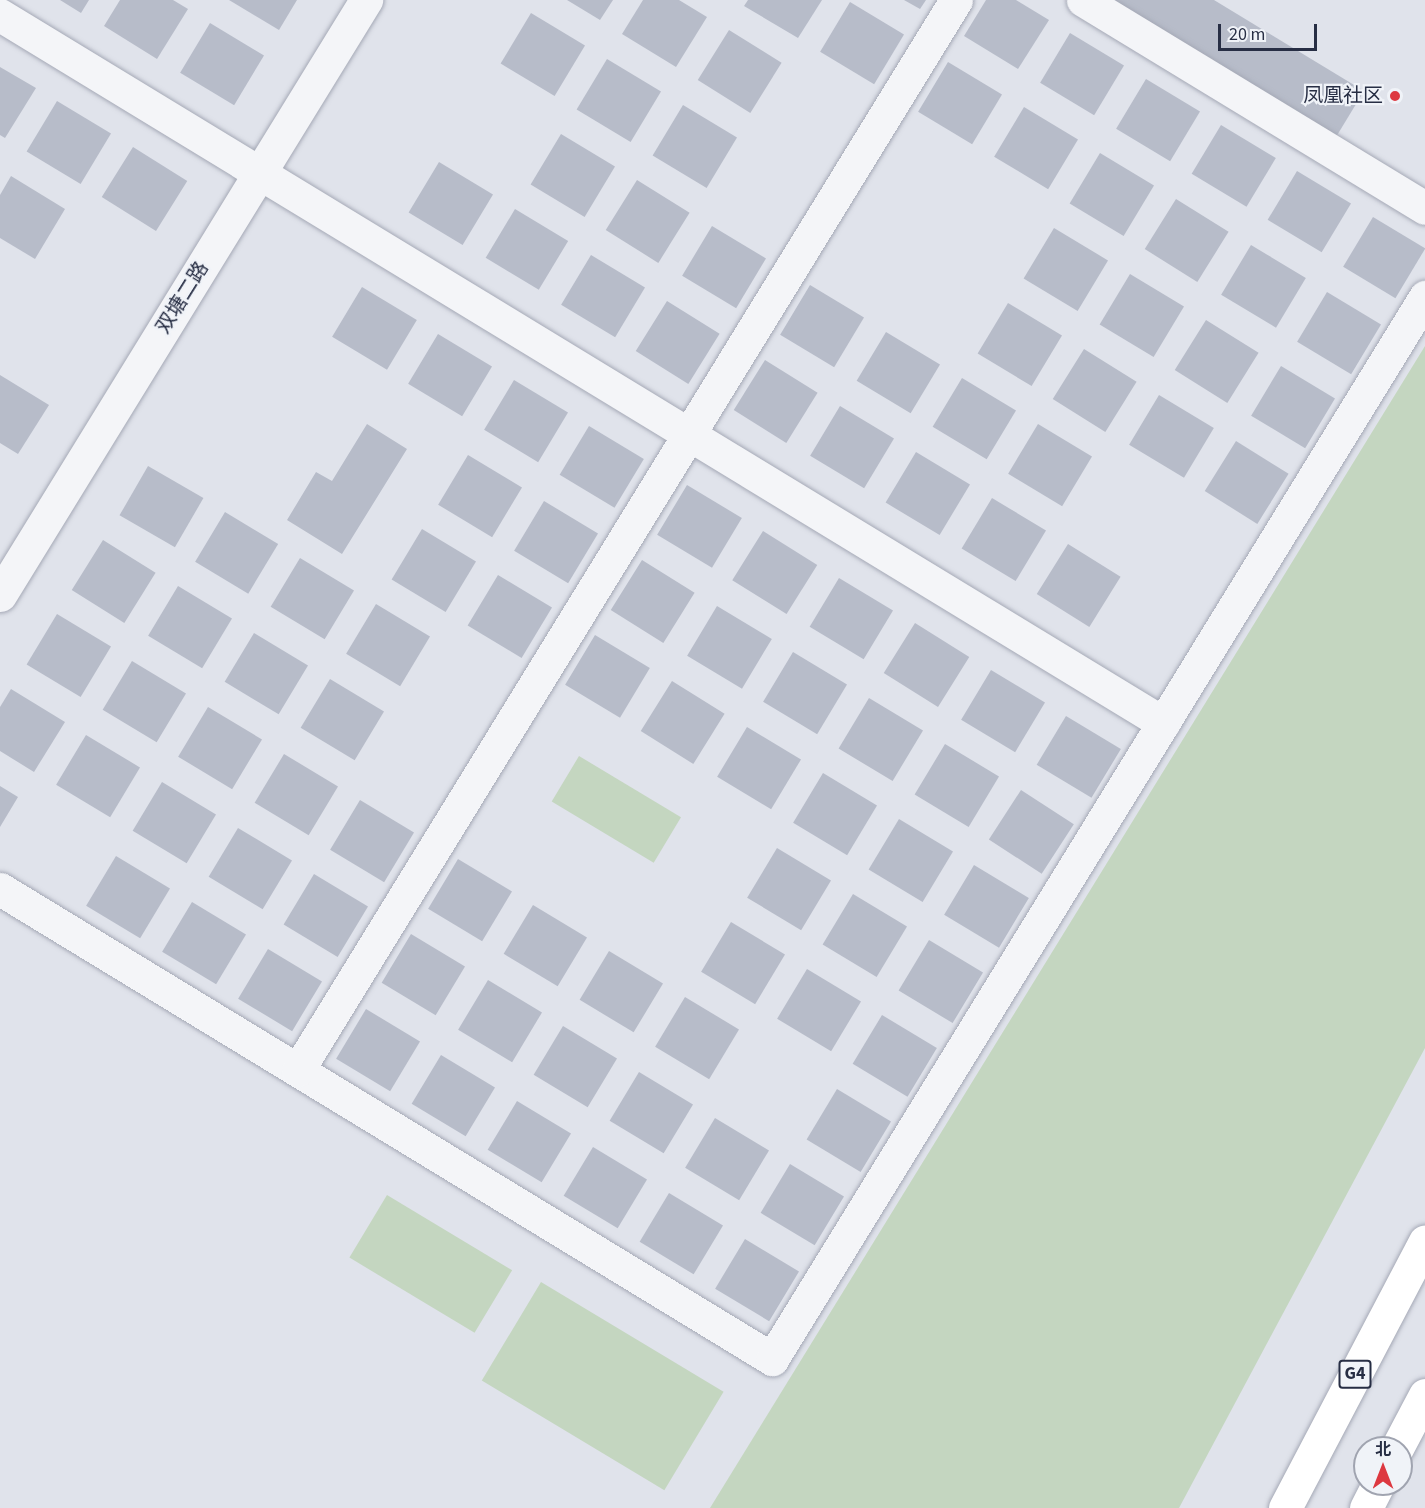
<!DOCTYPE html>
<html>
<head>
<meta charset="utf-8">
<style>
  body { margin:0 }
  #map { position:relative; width:1425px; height:1508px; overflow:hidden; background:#e0e3eb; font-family:"Source Sans 3","Noto Sans SC",sans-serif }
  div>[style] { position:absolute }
  .green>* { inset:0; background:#c4d6c0; transform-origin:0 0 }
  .building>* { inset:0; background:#b7bcc9; transform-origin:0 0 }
  .roads { filter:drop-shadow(0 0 2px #a5a9b6) drop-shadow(0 0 2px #a5a9b6) }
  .minor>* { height:33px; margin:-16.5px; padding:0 16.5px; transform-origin:16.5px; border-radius:16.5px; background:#f4f5f8 }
  .highway>* { height:33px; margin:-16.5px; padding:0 16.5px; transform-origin:16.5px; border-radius:16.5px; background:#fff }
  .dots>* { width:16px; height:16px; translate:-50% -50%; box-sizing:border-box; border:3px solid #f0f3f8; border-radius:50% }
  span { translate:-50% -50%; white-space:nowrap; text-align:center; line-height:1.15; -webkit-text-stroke:4.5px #f0f3f8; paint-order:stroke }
  .shield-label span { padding:2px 4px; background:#f0f3f8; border:2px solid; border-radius:4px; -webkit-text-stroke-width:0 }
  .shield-label { font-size:18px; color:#272e44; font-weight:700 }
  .poi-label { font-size:20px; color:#272e44 }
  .right { translate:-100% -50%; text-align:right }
  .street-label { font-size:20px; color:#272e44 }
  .north { position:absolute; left:1353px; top:1436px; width:60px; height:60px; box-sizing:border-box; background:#f0f3f8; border:2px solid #a0a4b0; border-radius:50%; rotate:0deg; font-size:16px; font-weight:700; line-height:24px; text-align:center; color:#272e44 }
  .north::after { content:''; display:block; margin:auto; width:21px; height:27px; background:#dd3840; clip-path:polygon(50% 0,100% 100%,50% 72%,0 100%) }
  .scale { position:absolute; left:1218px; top:24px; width:99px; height:27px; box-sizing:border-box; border:3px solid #272e44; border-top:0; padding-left:8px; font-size:18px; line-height:21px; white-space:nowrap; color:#272e44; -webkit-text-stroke:4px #f0f3f8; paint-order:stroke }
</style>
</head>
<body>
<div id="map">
  <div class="green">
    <div style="clip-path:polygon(1425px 346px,1425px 1048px,1179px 1508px,710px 1508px)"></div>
    <div style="left:579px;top:756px;width:119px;height:53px;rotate:31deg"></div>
    <div style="left:387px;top:1195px;width:146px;height:73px;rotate:31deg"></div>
    <div style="left:541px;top:1282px;width:213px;height:115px;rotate:31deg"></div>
  </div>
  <div class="building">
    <div style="clip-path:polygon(60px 0,89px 0,81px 13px)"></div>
    <div style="clip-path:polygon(120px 0,173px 0,188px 9px,157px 59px,104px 26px)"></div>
    <div style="clip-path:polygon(229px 0,297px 0,279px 30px)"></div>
    <div style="clip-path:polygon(567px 0,613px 0,600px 20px)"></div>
    <div style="clip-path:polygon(643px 0,679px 0,707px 17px,676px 67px,622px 34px)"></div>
    <div style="clip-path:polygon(748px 0,822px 0,798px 38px,744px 6px)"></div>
    <div style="clip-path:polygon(904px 0,926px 0,920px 9px)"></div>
    <div style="clip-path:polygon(986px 0,1016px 0,1049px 20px,1018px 69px,964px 36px)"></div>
    <div style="clip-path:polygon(1111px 0,1214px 0,1364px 91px,1336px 137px)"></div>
    <div style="left:850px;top:2px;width:63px;height:58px;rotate:31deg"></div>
    <div style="left:531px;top:13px;width:63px;height:59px;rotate:31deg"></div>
    <div style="left:210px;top:23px;width:63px;height:58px;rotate:31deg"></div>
    <div style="left:729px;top:30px;width:62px;height:59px;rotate:32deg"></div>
    <div style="left:1070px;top:33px;width:63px;height:58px;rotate:31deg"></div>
    <div style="left:607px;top:59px;width:63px;height:59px;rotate:31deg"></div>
    <div style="left:948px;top:62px;width:63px;height:58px;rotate:31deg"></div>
    <div style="clip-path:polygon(0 67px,36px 88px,5px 138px,0 135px)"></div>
    <div style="left:1146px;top:79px;width:63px;height:58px;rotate:31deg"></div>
    <div style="left:57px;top:101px;width:63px;height:59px;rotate:31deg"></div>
    <div style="left:683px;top:105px;width:63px;height:59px;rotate:31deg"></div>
    <div style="left:1024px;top:107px;width:63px;height:58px;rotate:31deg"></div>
    <div style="left:1221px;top:125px;width:64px;height:57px;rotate:31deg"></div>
    <div style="left:561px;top:134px;width:63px;height:59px;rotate:31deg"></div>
    <div style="left:133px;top:147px;width:64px;height:59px;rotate:32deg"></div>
    <div style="left:1100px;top:153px;width:63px;height:59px;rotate:31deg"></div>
    <div style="left:439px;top:162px;width:63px;height:59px;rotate:31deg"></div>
    <div style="left:1297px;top:171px;width:63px;height:57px;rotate:31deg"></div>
    <div style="clip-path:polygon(11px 176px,65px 209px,35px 259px,0 238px,0 195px)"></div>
    <div style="left:637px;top:180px;width:62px;height:59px;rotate:32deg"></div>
    <div style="left:1176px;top:199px;width:62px;height:59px;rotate:32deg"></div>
    <div style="left:515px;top:209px;width:62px;height:57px;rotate:31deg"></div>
    <div style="left:1373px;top:217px;width:61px;height:58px;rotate:31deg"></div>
    <div style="left:712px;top:226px;width:63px;height:58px;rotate:31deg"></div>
    <div style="left:1054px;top:228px;width:63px;height:59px;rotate:31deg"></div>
    <div style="left:1251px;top:245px;width:64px;height:58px;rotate:31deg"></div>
    <div style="left:591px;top:255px;width:63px;height:58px;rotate:31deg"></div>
    <div style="left:1130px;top:274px;width:63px;height:59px;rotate:31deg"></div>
    <div style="left:810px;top:285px;width:63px;height:58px;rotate:31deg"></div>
    <div style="left:362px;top:287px;width:64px;height:58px;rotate:31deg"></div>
    <div style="left:1327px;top:292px;width:63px;height:58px;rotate:31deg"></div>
    <div style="left:667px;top:301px;width:62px;height:59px;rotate:32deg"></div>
    <div style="left:1008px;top:303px;width:63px;height:59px;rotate:31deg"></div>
    <div style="left:1206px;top:320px;width:62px;height:59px;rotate:32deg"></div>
    <div style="left:886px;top:332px;width:63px;height:57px;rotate:31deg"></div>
    <div style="left:438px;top:334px;width:63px;height:58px;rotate:31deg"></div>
    <div style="left:1084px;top:349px;width:62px;height:59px;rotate:32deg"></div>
    <div style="left:765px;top:360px;width:62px;height:59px;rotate:32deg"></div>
    <div style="left:1281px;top:366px;width:63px;height:58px;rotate:31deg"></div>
    <div style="clip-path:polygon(0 375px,49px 405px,18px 454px,0 443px)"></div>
    <div style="left:962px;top:378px;width:63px;height:57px;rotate:31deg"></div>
    <div style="left:514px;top:380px;width:63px;height:58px;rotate:31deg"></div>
    <div style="left:1159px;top:395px;width:64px;height:58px;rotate:31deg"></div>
    <div style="left:840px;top:406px;width:63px;height:58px;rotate:31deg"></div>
    <div style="clip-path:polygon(367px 424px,407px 449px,342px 554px,287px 520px,316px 472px,332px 481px)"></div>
    <div style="left:1038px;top:424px;width:63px;height:58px;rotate:31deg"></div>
    <div style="left:589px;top:426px;width:64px;height:57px;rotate:31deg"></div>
    <div style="left:1236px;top:441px;width:62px;height:59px;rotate:32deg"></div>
    <div style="left:916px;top:452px;width:63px;height:59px;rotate:31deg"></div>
    <div style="left:468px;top:455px;width:63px;height:58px;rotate:31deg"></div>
    <div style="left:148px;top:466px;width:64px;height:57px;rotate:30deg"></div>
    <div style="left:687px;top:485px;width:64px;height:58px;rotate:31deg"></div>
    <div style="left:992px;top:498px;width:63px;height:59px;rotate:31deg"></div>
    <div style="left:544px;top:501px;width:63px;height:58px;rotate:31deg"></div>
    <div style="left:225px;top:512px;width:62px;height:58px;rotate:31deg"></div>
    <div style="left:422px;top:529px;width:63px;height:59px;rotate:31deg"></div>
    <div style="left:763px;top:531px;width:64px;height:58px;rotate:32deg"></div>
    <div style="left:103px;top:540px;width:62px;height:59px;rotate:32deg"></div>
    <div style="left:1068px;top:544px;width:62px;height:59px;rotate:32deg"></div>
    <div style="left:300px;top:558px;width:63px;height:57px;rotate:31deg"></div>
    <div style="left:642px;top:560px;width:62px;height:59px;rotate:32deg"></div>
    <div style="left:498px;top:575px;width:63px;height:59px;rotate:31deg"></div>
    <div style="left:839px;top:578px;width:63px;height:57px;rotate:31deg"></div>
    <div style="left:178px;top:586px;width:63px;height:58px;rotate:31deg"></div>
    <div style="left:376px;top:604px;width:63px;height:58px;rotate:31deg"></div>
    <div style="left:717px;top:606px;width:64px;height:58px;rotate:31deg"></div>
    <div style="left:57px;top:614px;width:63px;height:59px;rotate:31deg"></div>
    <div style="left:915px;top:623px;width:64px;height:59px;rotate:32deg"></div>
    <div style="left:254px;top:633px;width:63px;height:57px;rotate:31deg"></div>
    <div style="left:595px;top:635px;width:64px;height:58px;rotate:31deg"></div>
    <div style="left:793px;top:652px;width:63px;height:58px;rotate:31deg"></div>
    <div style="left:132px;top:661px;width:63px;height:57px;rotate:31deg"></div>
    <div style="left:991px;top:670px;width:63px;height:58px;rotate:31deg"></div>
    <div style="left:330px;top:679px;width:63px;height:57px;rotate:31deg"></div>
    <div style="left:672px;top:681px;width:62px;height:59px;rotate:32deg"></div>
    <div style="clip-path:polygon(11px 689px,65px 722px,34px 772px,0 751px,0 707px)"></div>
    <div style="left:869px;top:698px;width:63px;height:59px;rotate:31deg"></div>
    <div style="left:208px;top:707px;width:63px;height:58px;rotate:31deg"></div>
    <div style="left:1066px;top:716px;width:64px;height:57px;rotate:31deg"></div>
    <div style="left:747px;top:727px;width:63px;height:58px;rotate:31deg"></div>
    <div style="left:86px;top:735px;width:63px;height:58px;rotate:31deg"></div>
    <div style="left:945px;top:744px;width:63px;height:59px;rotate:31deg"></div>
    <div style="left:284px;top:754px;width:63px;height:57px;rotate:31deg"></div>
    <div style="left:823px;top:773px;width:63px;height:58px;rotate:31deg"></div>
    <div style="left:162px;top:782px;width:63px;height:57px;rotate:31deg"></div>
    <div style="clip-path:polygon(0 786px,18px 797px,0 827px)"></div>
    <div style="left:1021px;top:790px;width:63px;height:59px;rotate:33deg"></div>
    <div style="left:360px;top:800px;width:63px;height:58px;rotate:31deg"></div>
    <div style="left:899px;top:819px;width:63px;height:59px;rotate:31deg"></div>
    <div style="left:238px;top:828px;width:63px;height:57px;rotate:31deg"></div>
    <div style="left:777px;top:848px;width:63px;height:58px;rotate:31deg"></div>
    <div style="left:116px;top:856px;width:63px;height:58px;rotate:31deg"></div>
    <div style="left:458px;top:859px;width:63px;height:58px;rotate:31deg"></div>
    <div style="left:974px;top:865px;width:64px;height:58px;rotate:31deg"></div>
    <div style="left:314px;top:874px;width:63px;height:59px;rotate:31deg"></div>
    <div style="left:853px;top:894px;width:63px;height:59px;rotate:31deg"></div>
    <div style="left:192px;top:902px;width:63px;height:58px;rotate:31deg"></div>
    <div style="left:533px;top:905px;width:63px;height:57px;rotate:31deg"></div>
    <div style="left:731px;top:922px;width:63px;height:58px;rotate:31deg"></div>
    <div style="left:411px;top:934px;width:63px;height:57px;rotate:31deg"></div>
    <div style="left:929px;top:940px;width:63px;height:59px;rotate:31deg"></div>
    <div style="left:268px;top:949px;width:63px;height:58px;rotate:31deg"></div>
    <div style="left:609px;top:951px;width:63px;height:57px;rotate:31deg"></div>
    <div style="left:807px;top:969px;width:63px;height:58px;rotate:31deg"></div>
    <div style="left:488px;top:980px;width:63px;height:58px;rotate:31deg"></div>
    <div style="left:685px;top:997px;width:63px;height:58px;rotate:31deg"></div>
    <div style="left:366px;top:1009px;width:63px;height:58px;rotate:31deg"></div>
    <div style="left:882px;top:1015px;width:64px;height:57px;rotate:31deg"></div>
    <div style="left:563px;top:1026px;width:63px;height:57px;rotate:31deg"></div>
    <div style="left:441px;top:1055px;width:63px;height:57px;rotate:31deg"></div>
    <div style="left:639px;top:1072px;width:63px;height:57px;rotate:31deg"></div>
    <div style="left:837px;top:1089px;width:63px;height:59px;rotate:31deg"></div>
    <div style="left:517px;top:1101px;width:63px;height:57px;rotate:31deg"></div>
    <div style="left:715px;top:1118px;width:63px;height:58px;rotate:31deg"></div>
    <div style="left:593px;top:1147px;width:63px;height:57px;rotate:31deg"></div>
    <div style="left:790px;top:1164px;width:63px;height:57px;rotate:31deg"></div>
    <div style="left:669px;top:1193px;width:63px;height:57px;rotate:31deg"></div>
    <div style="left:745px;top:1239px;width:63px;height:58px;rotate:31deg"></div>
  </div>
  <div class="roads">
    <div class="minor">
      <div style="left:1083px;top:0;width:400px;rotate:31.3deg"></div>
      <div style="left:0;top:15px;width:1362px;rotate:31.33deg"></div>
      <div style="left:0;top:595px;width:699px;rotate:-58.4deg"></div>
      <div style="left:0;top:889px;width:904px;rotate:31.33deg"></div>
      <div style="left:772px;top:1359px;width:1247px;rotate:-58.41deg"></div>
      <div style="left:298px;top:1070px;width:1256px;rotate:-58.41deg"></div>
    </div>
    <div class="highway">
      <div style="left:1397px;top:1448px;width:60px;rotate:-62.2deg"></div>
      <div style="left:1285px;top:1508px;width:301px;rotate:-62.3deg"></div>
      <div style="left:1366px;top:1508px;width:27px;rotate:-63deg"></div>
    </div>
  </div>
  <div class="dots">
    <div style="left:1395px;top:96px;background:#dd3840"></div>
  </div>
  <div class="shield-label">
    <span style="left:1355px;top:1374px">G4</span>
  </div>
  <div class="poi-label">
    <span class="right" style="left:1383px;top:96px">凤凰社区</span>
  </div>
  <div class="street-label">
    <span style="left:183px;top:298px;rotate:-58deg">双塘二路</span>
  </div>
  <div class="north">北</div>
  <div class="scale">20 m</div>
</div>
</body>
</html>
